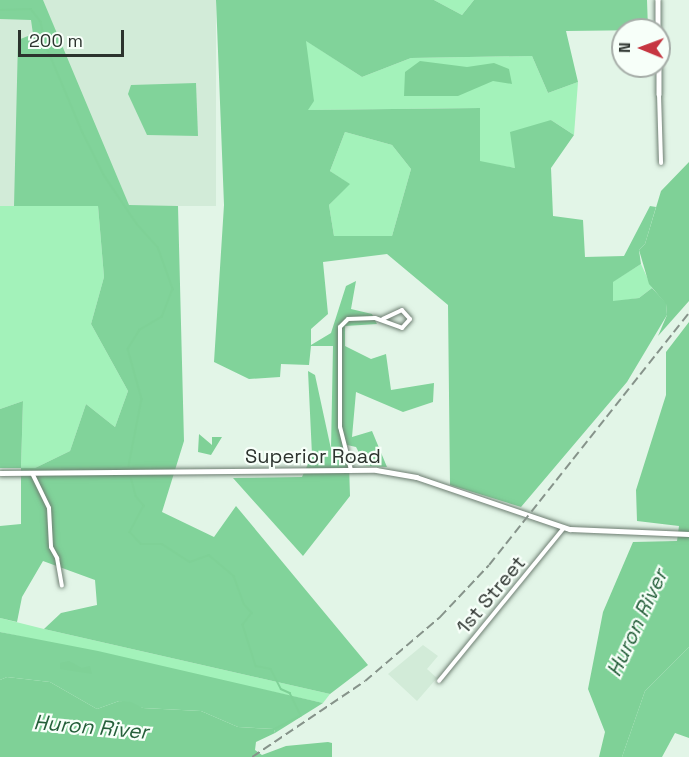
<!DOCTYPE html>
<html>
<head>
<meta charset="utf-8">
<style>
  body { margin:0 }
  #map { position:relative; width:689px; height:757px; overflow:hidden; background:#e2f5e7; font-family:"Space Grotesk",sans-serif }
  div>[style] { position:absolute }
  .built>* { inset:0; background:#d2ebd8; transform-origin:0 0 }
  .green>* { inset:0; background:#a3f2ba }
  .forest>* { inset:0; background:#81d39a }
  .water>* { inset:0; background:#7fd197 }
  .stream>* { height:1.5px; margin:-0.75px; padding:0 0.75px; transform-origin:0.75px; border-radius:0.75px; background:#7fd197 }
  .roads { filter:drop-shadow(0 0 2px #6d7d71) drop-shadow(0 0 2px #6d7d71) }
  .minor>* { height:4px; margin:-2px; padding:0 2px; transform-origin:2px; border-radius:2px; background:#fff }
  .tertiary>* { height:4.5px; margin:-2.25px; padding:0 2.25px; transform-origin:2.25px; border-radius:2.25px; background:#fff }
  .secondary>* { height:5px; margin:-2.5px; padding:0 2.5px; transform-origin:2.5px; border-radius:2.5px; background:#fff }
  .rail>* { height:1.5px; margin-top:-0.75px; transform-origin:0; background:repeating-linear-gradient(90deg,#86938a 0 9px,transparent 0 13.5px) }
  span { translate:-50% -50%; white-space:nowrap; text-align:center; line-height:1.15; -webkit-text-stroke:4.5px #f7fff9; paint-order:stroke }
  .street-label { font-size:20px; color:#2c332e }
  .water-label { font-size:21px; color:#255f3a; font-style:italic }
  .north { position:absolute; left:611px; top:18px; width:60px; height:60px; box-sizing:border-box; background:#f7fff9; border:2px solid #a6ada8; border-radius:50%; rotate:271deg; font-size:16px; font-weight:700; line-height:24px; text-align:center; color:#2c332e }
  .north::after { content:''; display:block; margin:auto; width:21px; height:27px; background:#c63641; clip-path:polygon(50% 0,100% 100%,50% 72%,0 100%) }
  .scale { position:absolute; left:18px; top:30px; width:106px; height:27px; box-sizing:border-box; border:3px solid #2c332e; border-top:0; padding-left:8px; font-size:18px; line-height:21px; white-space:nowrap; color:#2c332e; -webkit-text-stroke:4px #f7fff9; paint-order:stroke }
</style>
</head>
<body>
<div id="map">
  <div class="built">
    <div style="left:0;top:0;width:216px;height:206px"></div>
    <div style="clip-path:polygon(423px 645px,438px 656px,427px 669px,437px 678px,417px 701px,388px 674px)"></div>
  </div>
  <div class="green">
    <div style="clip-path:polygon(434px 0,474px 0,462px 15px)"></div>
    <div style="clip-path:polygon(305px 40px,362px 77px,411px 58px,532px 56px,548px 93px,578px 82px,574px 135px,551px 120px,515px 168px,480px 162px,480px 108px,308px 110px)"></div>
    <div style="clip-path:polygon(345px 132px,392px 145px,411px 169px,392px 236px,334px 236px,329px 205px,349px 184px,330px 171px)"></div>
    <div style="clip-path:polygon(0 206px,98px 206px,104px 277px,91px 324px,128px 391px,115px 427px,86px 404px,70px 451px,35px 468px,21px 468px,23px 401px,0 409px)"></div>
    <div style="clip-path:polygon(641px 264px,652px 288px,639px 298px,613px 302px,612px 282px)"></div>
    <div style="clip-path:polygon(0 618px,44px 629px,330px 694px,323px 703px,0 632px)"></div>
  </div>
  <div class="forest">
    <div style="clip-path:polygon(0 0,43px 0,129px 205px,178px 206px,184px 441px,162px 512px,214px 537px,236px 506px,368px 665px,330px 694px,44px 629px,61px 613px,97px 605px,95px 580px,43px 561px,22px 597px,17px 622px,0 618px,0 526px,21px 524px,21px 468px,0 468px,0 409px,23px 401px,21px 468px,35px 468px,70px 451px,86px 404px,115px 427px,128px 391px,91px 324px,104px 277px,98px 206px,14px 206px,18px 40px,33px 34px,31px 20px,0 19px)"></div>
    <div style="clip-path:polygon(evenodd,216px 0,434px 0,462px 15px,474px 0,647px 0,648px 30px,566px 31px,578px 82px,548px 93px,532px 56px,411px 58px,362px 77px,306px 41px,314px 101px,308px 110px,480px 108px,480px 161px,515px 168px,510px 132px,551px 120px,574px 135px,551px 168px,553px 216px,583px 220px,585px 257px,624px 256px,650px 206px,656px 207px,645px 244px,639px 250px,641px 264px,613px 282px,613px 301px,639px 298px,652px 288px,666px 303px,667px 315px,627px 382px,521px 507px,450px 485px,448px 305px,387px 254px,323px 262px,328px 314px,311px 329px,311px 345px,331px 333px,346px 286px,356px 281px,351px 309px,372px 314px,377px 324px,345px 326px,345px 346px,371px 359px,386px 354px,391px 390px,434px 383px,433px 402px,403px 412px,356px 392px,352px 437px,372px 431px,387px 467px,366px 466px,356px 447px,347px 445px,341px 454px,349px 464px,350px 496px,303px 556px,233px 478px,302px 477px,312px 455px,308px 371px,315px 375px,331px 449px,333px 346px,311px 346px,309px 365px,281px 364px,280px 377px,249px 379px,214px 362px,224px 205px,216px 0,345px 132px,392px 145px,411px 169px,392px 236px,334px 236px,329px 205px,350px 184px,330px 171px,345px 132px)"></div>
    <div style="clip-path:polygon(196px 83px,198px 136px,147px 135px,128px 94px,131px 85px)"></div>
    <div style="clip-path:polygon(0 632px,98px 651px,323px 703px,275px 733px,274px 729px,238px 727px,201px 711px,143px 708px,119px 701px,97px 709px,50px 682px,7px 677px,0 680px)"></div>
    <div style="clip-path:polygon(689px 647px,689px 738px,675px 733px,662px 757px,622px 757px,645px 691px)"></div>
  </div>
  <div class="water">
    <div style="clip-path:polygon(420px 61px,467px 67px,494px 63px,509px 69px,512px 84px,493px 81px,458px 96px,404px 96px,405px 72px)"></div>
    <div style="clip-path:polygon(689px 162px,689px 301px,658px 336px,667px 315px,666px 304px,649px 284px,639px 250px,645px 244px,661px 191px)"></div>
    <div style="clip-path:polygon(689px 322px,689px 647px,645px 691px,622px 757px,599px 757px,605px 732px,588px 689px,603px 612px,633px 542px,677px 541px,679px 526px,637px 521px,636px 490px,666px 395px,666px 352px)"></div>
    <div style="clip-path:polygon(199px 434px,212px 445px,212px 437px,222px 437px,211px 455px,198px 452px)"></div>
    <div style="clip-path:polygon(69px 661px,82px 668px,90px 666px,92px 674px,60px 669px,60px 663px)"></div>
    <div style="clip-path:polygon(7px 677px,50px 682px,97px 709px,119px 701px,131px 702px,143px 708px,201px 711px,238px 727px,274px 729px,275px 733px,256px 742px,255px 750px,262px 755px,286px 746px,328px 742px,332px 743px,332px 757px,0 757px,0 680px)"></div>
  </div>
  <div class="stream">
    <div style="left:0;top:10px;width:31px;rotate:-2deg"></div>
    <div style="left:31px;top:9px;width:16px;rotate:52deg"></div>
    <div style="left:41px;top:22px;width:21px;rotate:79deg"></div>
    <div style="left:45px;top:43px;width:98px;rotate:67.1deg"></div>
    <div style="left:83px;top:133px;width:47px;rotate:63.4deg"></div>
    <div style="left:104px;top:175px;width:59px;rotate:56deg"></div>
    <div style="left:137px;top:224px;width:31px;rotate:48deg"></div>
    <div style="left:158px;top:247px;width:45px;rotate:70.3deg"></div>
    <div style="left:173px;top:289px;width:30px;rotate:111deg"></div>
    <div style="left:162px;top:317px;width:26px;rotate:149deg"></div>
    <div style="left:140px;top:330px;width:22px;rotate:122deg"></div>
    <div style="left:128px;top:349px;width:52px;rotate:74.4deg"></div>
    <div style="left:142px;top:399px;width:68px;rotate:101deg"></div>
    <div style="left:131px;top:477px;width:20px;rotate:75deg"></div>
    <div style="left:136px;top:496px;width:13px;rotate:51deg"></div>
    <div style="left:144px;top:506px;width:30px;rotate:118deg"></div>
    <div style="left:130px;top:532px;width:16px;rotate:47deg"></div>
    <div style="left:141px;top:544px;width:21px"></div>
    <div style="left:162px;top:544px;width:33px;rotate:33deg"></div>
    <div style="left:190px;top:562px;width:20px;rotate:-20deg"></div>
    <div style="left:209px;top:555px;width:33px;rotate:40deg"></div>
    <div style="left:234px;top:576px;width:30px;rotate:70deg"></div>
    <div style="left:244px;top:604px;width:12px;rotate:48deg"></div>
    <div style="left:252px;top:613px;width:15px;rotate:127deg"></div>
    <div style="left:243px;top:625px;width:43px;rotate:72.4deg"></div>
    <div style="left:256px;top:666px;width:15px;rotate:11deg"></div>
    <div style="left:271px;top:669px;width:22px;rotate:63deg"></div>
    <div style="left:281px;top:689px;width:10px;rotate:24deg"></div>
    <div style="left:290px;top:693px;width:25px;rotate:64deg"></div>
    <div style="left:301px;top:716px;width:31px;rotate:153deg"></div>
  </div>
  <div class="roads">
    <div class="minor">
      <div style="left:659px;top:94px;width:69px;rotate:88.3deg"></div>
      <div style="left:351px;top:470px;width:44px;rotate:-104.3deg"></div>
      <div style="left:340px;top:427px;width:100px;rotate:-90deg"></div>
      <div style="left:340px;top:327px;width:11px;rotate:-45deg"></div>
      <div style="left:348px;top:319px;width:27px;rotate:-2deg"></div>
      <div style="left:375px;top:318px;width:29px;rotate:20deg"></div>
      <div style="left:402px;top:328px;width:12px;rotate:-48deg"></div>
      <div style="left:410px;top:319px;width:12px;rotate:-132deg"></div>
      <div style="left:402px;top:310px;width:21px;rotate:155deg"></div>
      <div style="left:32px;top:473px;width:39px;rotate:64deg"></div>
      <div style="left:49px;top:508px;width:39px;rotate:87deg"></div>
      <div style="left:51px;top:547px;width:13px;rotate:61deg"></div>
      <div style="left:57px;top:558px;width:28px;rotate:80deg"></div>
      <div style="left:439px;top:681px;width:198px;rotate:-50.8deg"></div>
    </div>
    <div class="tertiary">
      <div style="left:658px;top:0;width:30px;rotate:90deg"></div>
      <div style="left:659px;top:66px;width:28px;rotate:90deg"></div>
    </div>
    <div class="secondary">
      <div style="left:0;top:473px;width:376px;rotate:-0.5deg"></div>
      <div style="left:376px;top:470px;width:41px;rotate:9.9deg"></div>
      <div style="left:416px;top:477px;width:163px;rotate:18.7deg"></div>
      <div style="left:570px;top:529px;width:119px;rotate:2.4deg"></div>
    </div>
  </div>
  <div class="rail">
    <div style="left:252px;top:757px;width:136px;rotate:-33.9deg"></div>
    <div style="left:365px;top:681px;width:99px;rotate:-40.5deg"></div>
    <div style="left:440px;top:617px;width:71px;rotate:-46.7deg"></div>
    <div style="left:489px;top:565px;width:322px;rotate:-51.6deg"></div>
  </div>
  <div class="street-label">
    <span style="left:313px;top:456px">Superior Road</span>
    <span style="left:491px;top:595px;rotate:-50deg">1st Street</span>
  </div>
  <div class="water-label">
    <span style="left:637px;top:623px;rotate:-65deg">Huron River</span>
    <span style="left:91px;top:727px;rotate:5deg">Huron River</span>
  </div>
  <div class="north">N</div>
  <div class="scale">200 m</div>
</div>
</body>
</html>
